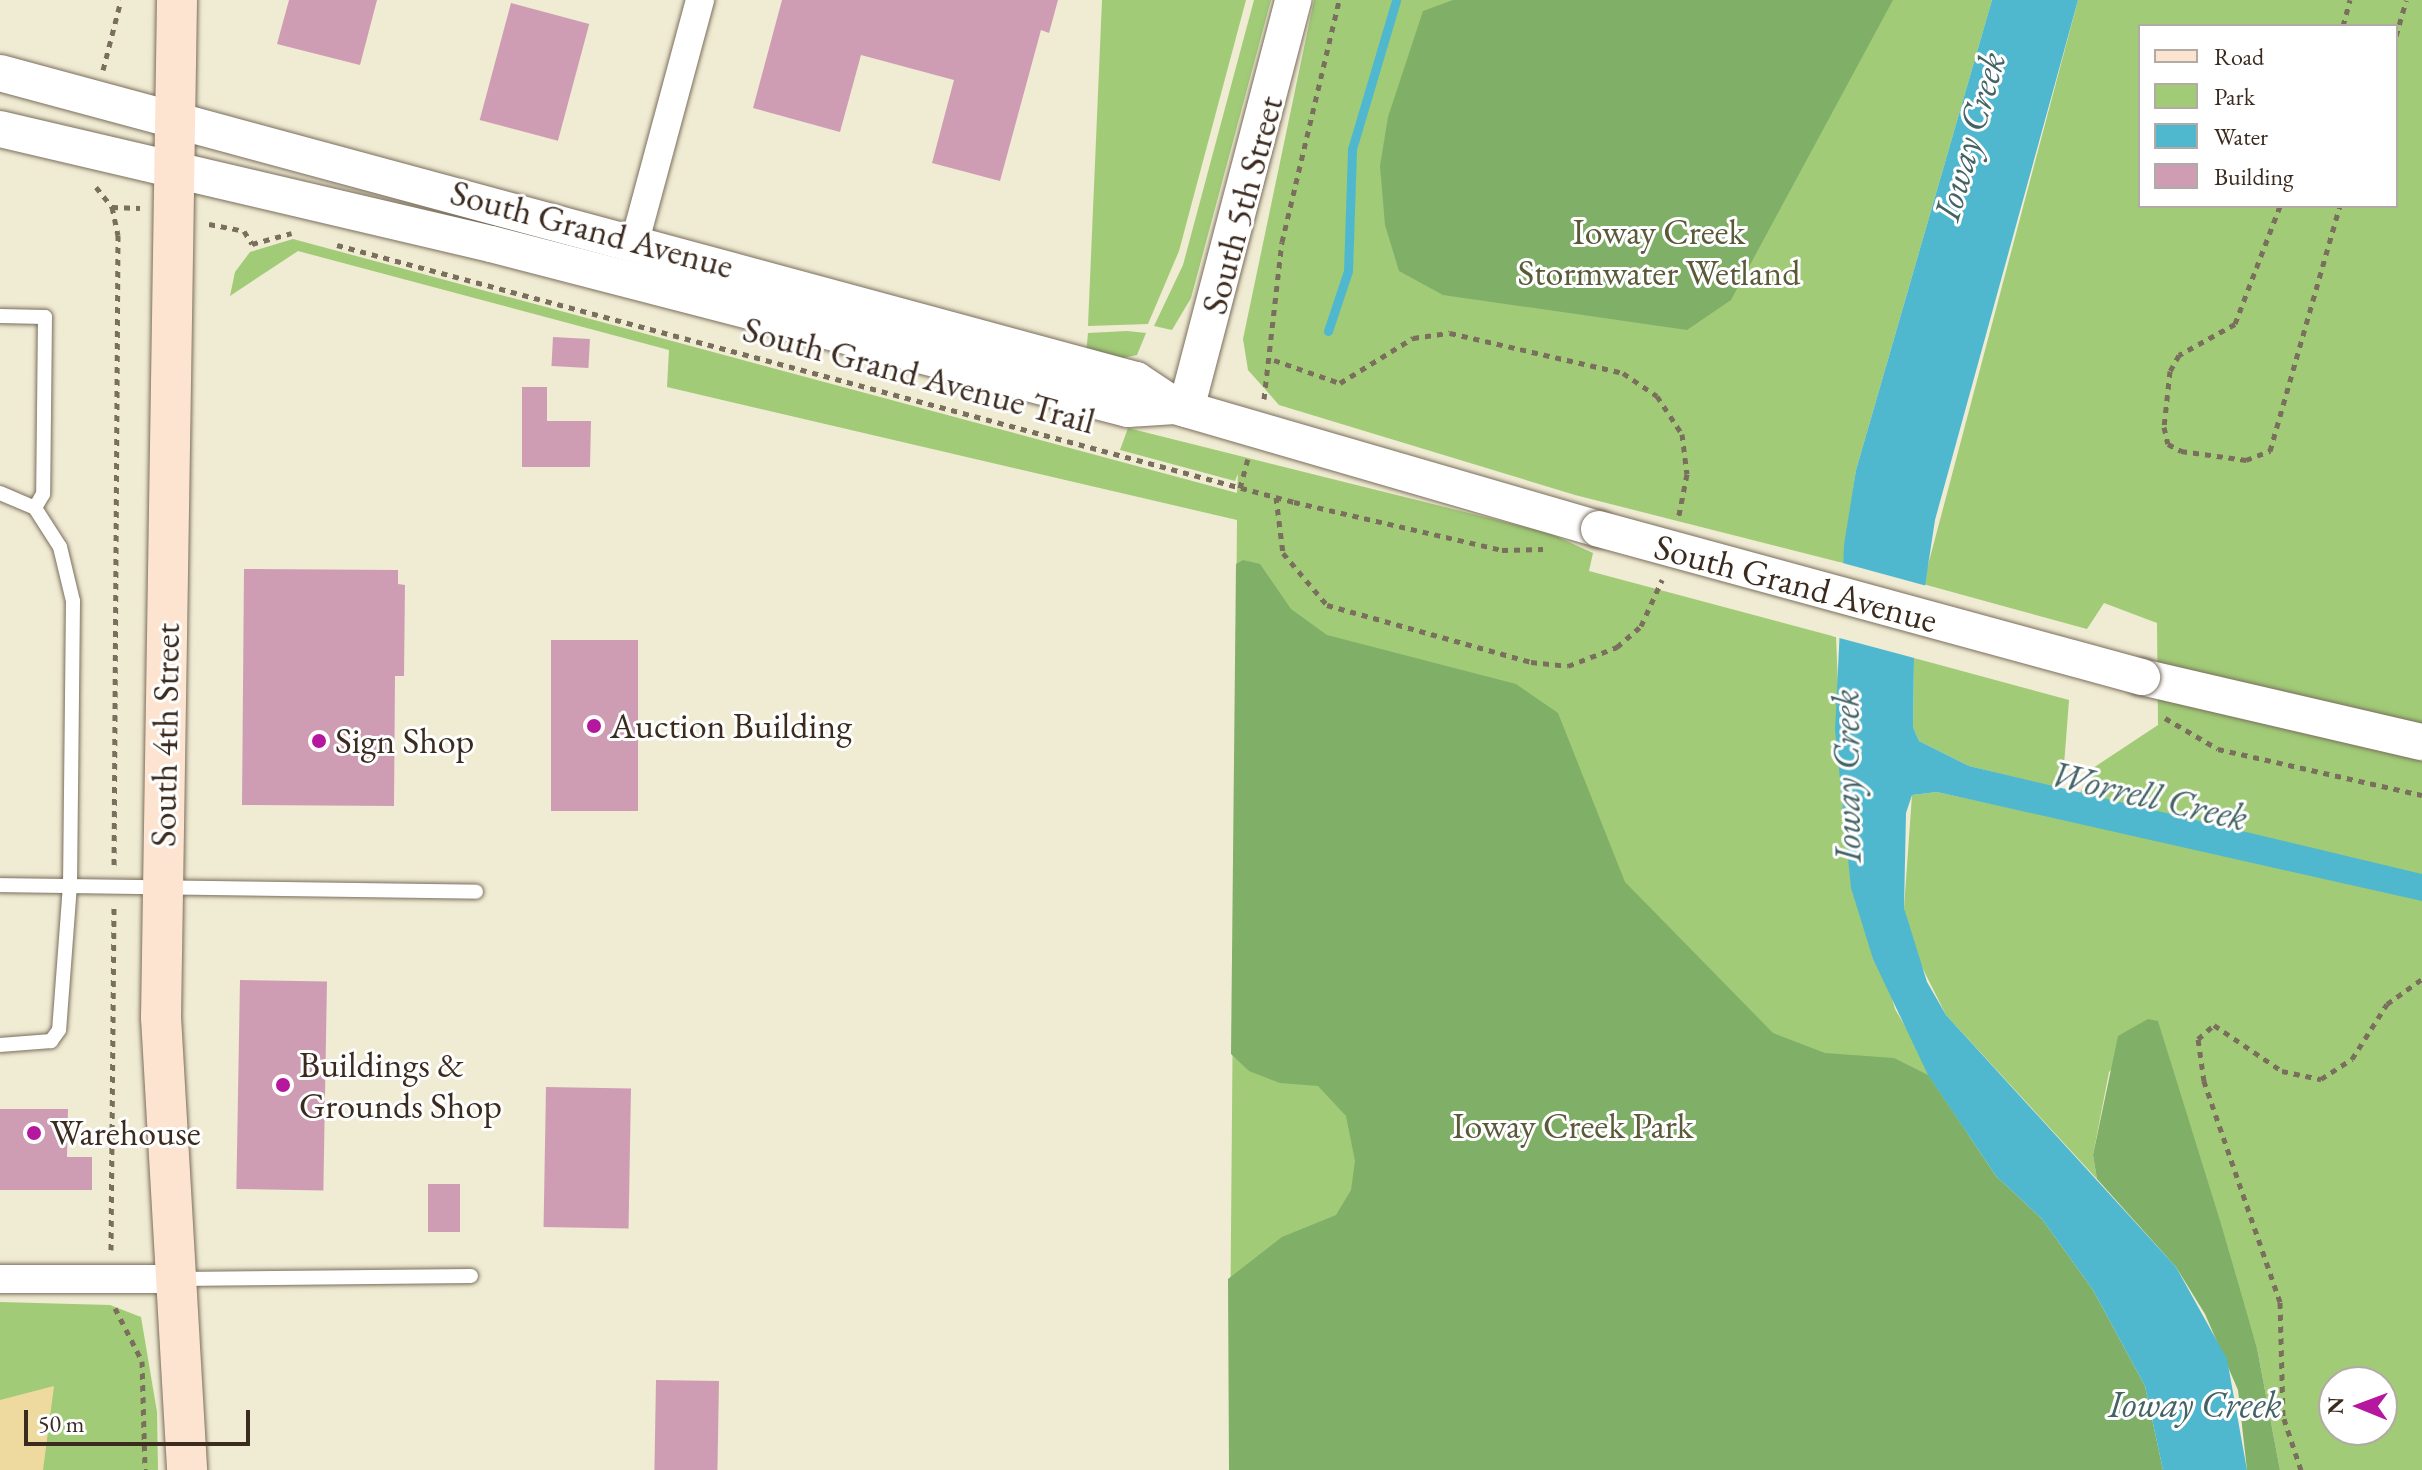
<!DOCTYPE html>
<html>
<head>
<meta charset="utf-8">
<style>
  body { margin:0 }
  #map { position:relative; width:2422px; height:1470px; overflow:hidden; background:#f0ebd3; font-family:"EB Garamond",serif }
  div>[style] { position:absolute }
  .green>* { inset:0; background:#a1cb77 }
  .forest>* { inset:0; background:#80af68 }
  .sand>* { inset:0; background:#eeda9e }
  .water>* { inset:0; background:#50b8ce }
  .pier>* { inset:0; background:#f0ebd3 }
  .stream>* { height:9px; margin:-4.5px; padding:0 4.5px; transform-origin:4.5px; border-radius:4.5px; background:#50b8ce }
  .building>* { inset:0; background:#ce9db3; transform-origin:0 0 }
  .path>* { height:5px; margin-top:-2.5px; transform-origin:0; background:repeating-linear-gradient(90deg,#7a6e5d 0 6px,transparent 0 12px) }
  .roads { filter:drop-shadow(0 0 2px #7a6e5d) drop-shadow(0 0 2px #7a6e5d) }
  .service>* { height:14px; margin:-7px; padding:0 7px; transform-origin:7px; border-radius:7px; background:#fff }
  .minor>* { height:28px; margin:-14px; padding:0 14px; transform-origin:14px; border-radius:14px; background:#fff }
  .tertiary>* { height:36px; margin:-18px; padding:0 18px; transform-origin:18px; border-radius:18px; background:#fff }
  .secondary>* { height:40px; margin:-20px; padding:0 20px; transform-origin:20px; border-radius:20px; background:#fde4d0 }
  .bridges { filter:drop-shadow(0 0 2px #7a6e5d) drop-shadow(0 0 2px #7a6e5d) }
  .tertiary-bridge>* { height:36px; margin:-18px; padding:0 18px; transform-origin:18px; border-radius:18px; background:#fff }
  .dots>* { width:22px; height:22px; translate:-50% -50%; box-sizing:border-box; border:4px solid #fff; border-radius:50% }
  span { translate:-50% -50%; white-space:nowrap; text-align:center; line-height:1.15; -webkit-text-stroke:6px #fff; paint-order:stroke }
  .street-label { font-size:36px; color:#3b2a1e }
  .park-label { font-size:36px; color:#5a5a39 }
  .poi-label { font-size:36px; color:#3b2a1e }
  .left { translate:0 -50%; text-align:left }
  .water-label { font-size:38px; color:#436364; font-style:italic }
  .legend { position:absolute; left:2138px; top:24px; width:260px; height:184px; box-sizing:border-box; background:#fff; border:2px solid #b1aaa5; margin:0; padding:10px 14px; list-style:none; font-size:24px; color:#3b2a1e }
  .legend li { display:flex; align-items:center; gap:16px; height:40px }
  .legend b { width:40px; border:2px solid #b1aaa5 }
  .north { position:absolute; left:2318px; top:1366px; width:80px; height:80px; box-sizing:border-box; background:#fff; border:2px solid #b1aaa5; border-radius:50%; rotate:271deg; font-size:22px; font-weight:700; line-height:32px; text-align:center; color:#3b2a1e }
  .north::after { content:''; display:block; margin:auto; width:28px; height:36px; background:#b5179e; clip-path:polygon(50% 0,100% 100%,50% 72%,0 100%) }
  .scale { position:absolute; left:24px; top:1410px; width:226px; height:36px; box-sizing:border-box; border:4px solid #3b2a1e; border-top:0; padding-left:10px; font-size:24px; line-height:28px; white-space:nowrap; color:#3b2a1e; -webkit-text-stroke:6px #fff; paint-order:stroke }
</style>
</head>
<body>
<div id="map">
  <div class="green">
    <div style="clip-path:polygon(1102px 0,1246px 0,1179px 251px,1148px 324px,1088px 326px)"></div>
    <div style="clip-path:polygon(1254px 0,1271px 0,1191px 298px,1172px 330px,1154px 326px,1183px 265px)"></div>
    <div style="clip-path:polygon(1314px 0,1992px 0,1856px 470px,1843px 563px,1575px 495px,1279px 405px,1248px 370px,1243px 339px)"></div>
    <div style="clip-path:polygon(evenodd,2078px 0,2422px 0,2422px 1470px,2280px 1470px,2257px 1348px,2158px 1022px,2109px 1072px,2093px 1155px,2097px 1179px,1946px 1015px,1914px 951px,1904px 908px,1912px 795px,1937px 792px,2158px 840px,2157px 811px,2080px 793px,2090px 770px,2158px 725px,2157px 623px,2104px 603px,2087px 629px,1923px 584px,2078px 0,2140px 26px,2396px 26px,2396px 206px,2140px 206px,2140px 26px,2078px 0,2334px 1382px,2382px 1382px,2382px 1430px,2334px 1430px,2334px 1382px)"></div>
    <div style="clip-path:polygon(293px 239px,1237px 493px,1238px 474px,1235px 481px,1120px 450px,1128px 428px,1549px 533px,1593px 553px,1589px 571px,1836px 637px,1844px 831px,1895px 1009px,2163px 1470px,1229px 1470px,1237px 520px,667px 387px,669px 350px,298px 251px,230px 296px,235px 272px,250px 252px)"></div>
    <div style="clip-path:polygon(1088px 333px,1127px 331px,1146px 333px,1137px 355px,1114px 360px,1086px 355px)"></div>
    <div style="clip-path:polygon(1914px 658px,2069px 700px,2063px 778px,2053px 787px,1969px 766px,1919px 741px,1913px 727px)"></div>
    <div style="clip-path:polygon(0 1302px,110px 1305px,141px 1317px,157px 1412px,158px 1470px,0 1470px)"></div>
  </div>
  <div class="forest">
    <div style="clip-path:polygon(1453px 0,1893px 0,1731px 300px,1687px 330px,1443px 295px,1399px 271px,1385px 225px,1380px 166px,1388px 117px,1423px 11px)"></div>
    <div style="clip-path:polygon(1243px 560px,1260px 564px,1291px 609px,1327px 635px,1516px 684px,1558px 713px,1625px 882px,1773px 1033px,1825px 1053px,1894px 1058px,1928px 1075px,1996px 1176px,2042px 1219px,2093px 1290px,2145px 1386px,2163px 1470px,1229px 1470px,1228px 1279px,1282px 1237px,1336px 1215px,1351px 1190px,1355px 1161px,1346px 1116px,1318px 1086px,1280px 1083px,1249px 1071px,1231px 1054px,1236px 564px)"></div>
    <div style="clip-path:polygon(2148px 1019px,2158px 1021px,2221px 1224px,2257px 1348px,2280px 1470px,2247px 1470px,2238px 1390px,2205px 1314px,2176px 1267px,2097px 1179px,2093px 1155px,2118px 1036px)"></div>
  </div>
  <div class="sand">
    <div style="clip-path:polygon(54px 1386px,43px 1470px,0 1470px,0 1400px)"></div>
  </div>
  <div class="water">
    <div style="clip-path:polygon(1992px 0,2078px 0,1935px 520px,1914px 658px,1913px 727px,1919px 741px,1969px 766px,2422px 874px,2422px 901px,1937px 792px,1912px 795px,1906px 813px,1904px 908px,1927px 982px,1946px 1015px,2176px 1267px,2227px 1359px,2247px 1470px,2163px 1470px,2145px 1386px,2093px 1290px,2042px 1219px,1996px 1176px,1928px 1075px,1873px 959px,1851px 888px,1835px 730px,1844px 545px,1856px 470px)"></div>
  </div>
  <div class="pier">
    <div style="clip-path:polygon(1839px 562px,1927px 586px,1918px 659px,1832px 636px)"></div>
  </div>
  <div class="stream">
    <div style="left:1328px;top:331px;width:63px;rotate:-71.6deg"></div>
    <div style="left:1348px;top:271px;width:122px;rotate:-88.1deg"></div>
    <div style="left:1352px;top:149px;width:155px;rotate:-73.5deg"></div>
  </div>
  <div class="building">
    <div style="clip-path:polygon(289px 0,377px 0,360px 65px,277px 44px)"></div>
    <div style="clip-path:polygon(782px 0,1058px 0,1049px 33px,1041px 30px,1000px 181px,932px 163px,954px 80px,861px 55px,840px 132px,753px 108px)"></div>
    <div style="left:511px;top:3px;width:81px;height:121px;rotate:15deg"></div>
    <div style="left:553px;top:337px;width:37px;height:29px;rotate:3deg"></div>
    <div style="clip-path:polygon(522px 387px,547px 387px,547px 421px,591px 421px,590px 467px,522px 467px)"></div>
    <div style="clip-path:polygon(244px 569px,398px 570px,398px 584px,405px 585px,404px 676px,395px 676px,394px 806px,242px 805px)"></div>
    <div style="left:551px;top:640px;width:87px;height:171px"></div>
    <div style="left:240px;top:980px;width:87px;height:209px;rotate:1deg"></div>
    <div style="left:546px;top:1087px;width:85px;height:140px;rotate:1deg"></div>
    <div style="clip-path:polygon(0 1109px,68px 1109px,67px 1157px,92px 1157px,92px 1190px,0 1190px)"></div>
    <div style="left:428px;top:1184px;width:32px;height:48px"></div>
    <div style="left:656px;top:1380px;width:63px;height:90px;rotate:1deg"></div>
  </div>
  <div class="path">
    <div style="left:2343px;top:26px;width:27px;rotate:-75deg"></div>
    <div style="left:2396px;top:36px;width:37px;rotate:-74deg"></div>
    <div style="left:103px;top:70px;width:72px;rotate:-75.6deg"></div>
    <div style="left:96px;top:187px;width:26px;rotate:51deg"></div>
    <div style="left:112px;top:207px;width:29px;rotate:78deg"></div>
    <div style="left:118px;top:235px;width:631px;rotate:90.36deg"></div>
    <div style="left:2280px;top:206px;width:126px;rotate:110.9deg"></div>
    <div style="left:2235px;top:324px;width:64px;rotate:151deg"></div>
    <div style="left:2179px;top:355px;width:18px;rotate:119deg"></div>
    <div style="left:2170px;top:371px;width:56px;rotate:96.1deg"></div>
    <div style="left:2164px;top:427px;width:17px;rotate:77deg"></div>
    <div style="left:2168px;top:444px;width:15px;rotate:28deg"></div>
    <div style="left:2181px;top:451px;width:66px;rotate:7.9deg"></div>
    <div style="left:2246px;top:460px;width:26px;rotate:-21deg"></div>
    <div style="left:2270px;top:451px;width:255px;rotate:-74.1deg"></div>
    <div style="left:112px;top:207px;width:28px;rotate:2deg"></div>
    <div style="left:209px;top:224px;width:36px;rotate:11deg"></div>
    <div style="left:244px;top:231px;width:15px;rotate:58deg"></div>
    <div style="left:252px;top:244px;width:41px;rotate:-15.4deg"></div>
    <div style="left:337px;top:245px;width:991px;rotate:15.03deg"></div>
    <div style="left:1294px;top:502px;width:213px;rotate:13deg"></div>
    <div style="left:1502px;top:550px;width:41px;rotate:-1.4deg"></div>
    <div style="left:1274px;top:360px;width:70px;rotate:19.2deg"></div>
    <div style="left:1340px;top:383px;width:86px;rotate:-31.7deg"></div>
    <div style="left:1413px;top:338px;width:37px;rotate:-8deg"></div>
    <div style="left:1450px;top:333px;width:178px;rotate:13deg"></div>
    <div style="left:1623px;top:373px;width:41px;rotate:34.1deg"></div>
    <div style="left:1657px;top:396px;width:45px;rotate:56.7deg"></div>
    <div style="left:1682px;top:434px;width:40px;rotate:82.9deg"></div>
    <div style="left:1687px;top:474px;width:47px;rotate:101.1deg"></div>
    <div style="left:1264px;top:399px;width:158px;rotate:-83.5deg"></div>
    <div style="left:1282px;top:242px;width:249px;rotate:-76.7deg"></div>
    <div style="left:1240px;top:488px;width:30px;rotate:-75deg"></div>
    <div style="left:1276px;top:497px;width:56px;rotate:82.9deg"></div>
    <div style="left:1283px;top:553px;width:68px;rotate:49.8deg"></div>
    <div style="left:1327px;top:605px;width:212px;rotate:15.6deg"></div>
    <div style="left:1531px;top:662px;width:37px;rotate:6deg"></div>
    <div style="left:1568px;top:666px;width:53px;rotate:-21.2deg"></div>
    <div style="left:1617px;top:647px;width:32px;rotate:-41deg"></div>
    <div style="left:1641px;top:626px;width:51px;rotate:-65.5deg"></div>
    <div style="left:2165px;top:718px;width:61px;rotate:30.3deg"></div>
    <div style="left:2218px;top:749px;width:209px;rotate:12.7deg"></div>
    <div style="left:111px;top:1250px;width:342px;rotate:-89.5deg"></div>
    <div style="left:115px;top:1308px;width:59px;rotate:63deg"></div>
    <div style="left:142px;top:1361px;width:109px;rotate:88.4deg"></div>
    <div style="left:2301px;top:1470px;width:57px;rotate:-108.4deg"></div>
    <div style="left:2283px;top:1416px;width:114px;rotate:-91.5deg"></div>
    <div style="left:2280px;top:1302px;width:234px;rotate:-109deg"></div>
    <div style="left:2204px;top:1081px;width:42px;rotate:-98.1deg"></div>
    <div style="left:2198px;top:1039px;width:21px;rotate:-41deg"></div>
    <div style="left:2214px;top:1025px;width:82px;rotate:34.1deg"></div>
    <div style="left:2282px;top:1071px;width:40px;rotate:12deg"></div>
    <div style="left:2321px;top:1079px;width:37px;rotate:-33deg"></div>
    <div style="left:2352px;top:1059px;width:65px;rotate:-57.5deg"></div>
    <div style="left:2387px;top:1004px;width:43px;rotate:-35.5deg"></div>
  </div>
  <div class="roads">
    <div class="service">
      <div style="left:0;top:316px;width:45px;rotate:1.3deg"></div>
      <div style="left:45px;top:317px;width:177px;rotate:90.6deg"></div>
      <div style="left:43px;top:494px;width:16px;rotate:120deg"></div>
      <div style="left:0;top:493px;width:38px;rotate:23deg"></div>
      <div style="left:35px;top:508px;width:46px;rotate:57.3deg"></div>
      <div style="left:60px;top:547px;width:56px;rotate:76.5deg"></div>
      <div style="left:73px;top:601px;width:284px;rotate:90.6deg"></div>
      <div style="left:70px;top:885px;width:145px;rotate:94.3deg"></div>
      <div style="left:59px;top:1030px;width:14px;rotate:126deg"></div>
      <div style="left:51px;top:1041px;width:51px;rotate:175.5deg"></div>
      <div style="left:0;top:885px;width:476px;rotate:0.8deg"></div>
      <div style="left:177px;top:1279px;width:294px;rotate:-0.6deg"></div>
    </div>
    <div class="minor">
      <div style="left:635px;top:241px;width:250px;rotate:-74.9deg"></div>
      <div style="left:0;top:1279px;width:173px"></div>
    </div>
    <div class="tertiary">
      <div style="left:0;top:73px;width:1177px;rotate:15.12deg"></div>
      <div style="left:1136px;top:380px;width:47px;rotate:33.7deg"></div>
      <div style="left:1175px;top:406px;width:441px;rotate:16.2deg"></div>
      <div style="left:0;top:129px;width:504px;rotate:13.18deg"></div>
      <div style="left:491px;top:244px;width:658px;rotate:14.52deg"></div>
      <div style="left:1128px;top:409px;width:47px;rotate:-3.7deg"></div>
      <div style="left:1186px;top:409px;width:423px;rotate:-75.3deg"></div>
      <div style="left:2142px;top:677px;width:287px;rotate:13.1deg"></div>
    </div>
    <div class="secondary">
      <div style="left:177px;top:0;width:1017px;rotate:90.9deg"></div>
      <div style="left:161px;top:1017px;width:454px;rotate:86.7deg"></div>
    </div>
  </div>
  <div class="bridges">
    <div class="tertiary-bridge">
      <div style="left:1599px;top:529px;width:563px;rotate:15.25deg"></div>
    </div>
  </div>
  <div class="dots">
    <div style="left:594px;top:726px;background:#b5179e"></div>
    <div style="left:319px;top:741px;background:#b5179e"></div>
    <div style="left:283px;top:1085px;background:#b5179e"></div>
    <div style="left:34px;top:1133px;background:#b5179e"></div>
  </div>
  <div class="street-label">
    <span style="left:1242px;top:205px;rotate:-75deg">South 5th Street</span>
    <span style="left:592px;top:229px;rotate:15deg">South Grand Avenue</span>
    <span style="left:919px;top:375px;rotate:15deg">South Grand Avenue Trail</span>
    <span style="left:1796px;top:583px;rotate:15deg">South Grand Avenue</span>
    <span style="left:165px;top:735px;rotate:-89deg">South 4th Street</span>
  </div>
  <div class="park-label">
    <span style="left:1659px;top:252px">Ioway Creek<br>Stormwater Wetland</span>
    <span style="left:1573px;top:1126px">Ioway Creek Park</span>
  </div>
  <div class="poi-label">
    <span class="left" style="left:610px;top:726px">Auction Building</span>
    <span class="left" style="left:335px;top:741px">Sign Shop</span>
    <span class="left" style="left:299px;top:1085px">Buildings &amp;<br>Grounds Shop</span>
    <span class="left" style="left:50px;top:1133px">Warehouse</span>
  </div>
  <div class="water-label">
    <span style="left:1969px;top:136px;rotate:-74deg">Ioway Creek</span>
    <span style="left:1846px;top:776px;rotate:-91deg">Ioway Creek</span>
    <span style="left:2149px;top:795px;rotate:13deg">Worrell Creek</span>
    <span style="left:2195px;top:1404px">Ioway Creek</span>
  </div>
  <ul class="legend">
  <li><b style="height:10px;background:#fde4d0"></b>Road</li>
  <li><b style="height:22px;background:#a1cb77"></b>Park</li>
  <li><b style="height:22px;background:#50b8ce"></b>Water</li>
  <li><b style="height:22px;background:#ce9db3"></b>Building</li>
  </ul>
  <div class="north">N</div>
  <div class="scale">50 m</div>
</div>
</body>
</html>
